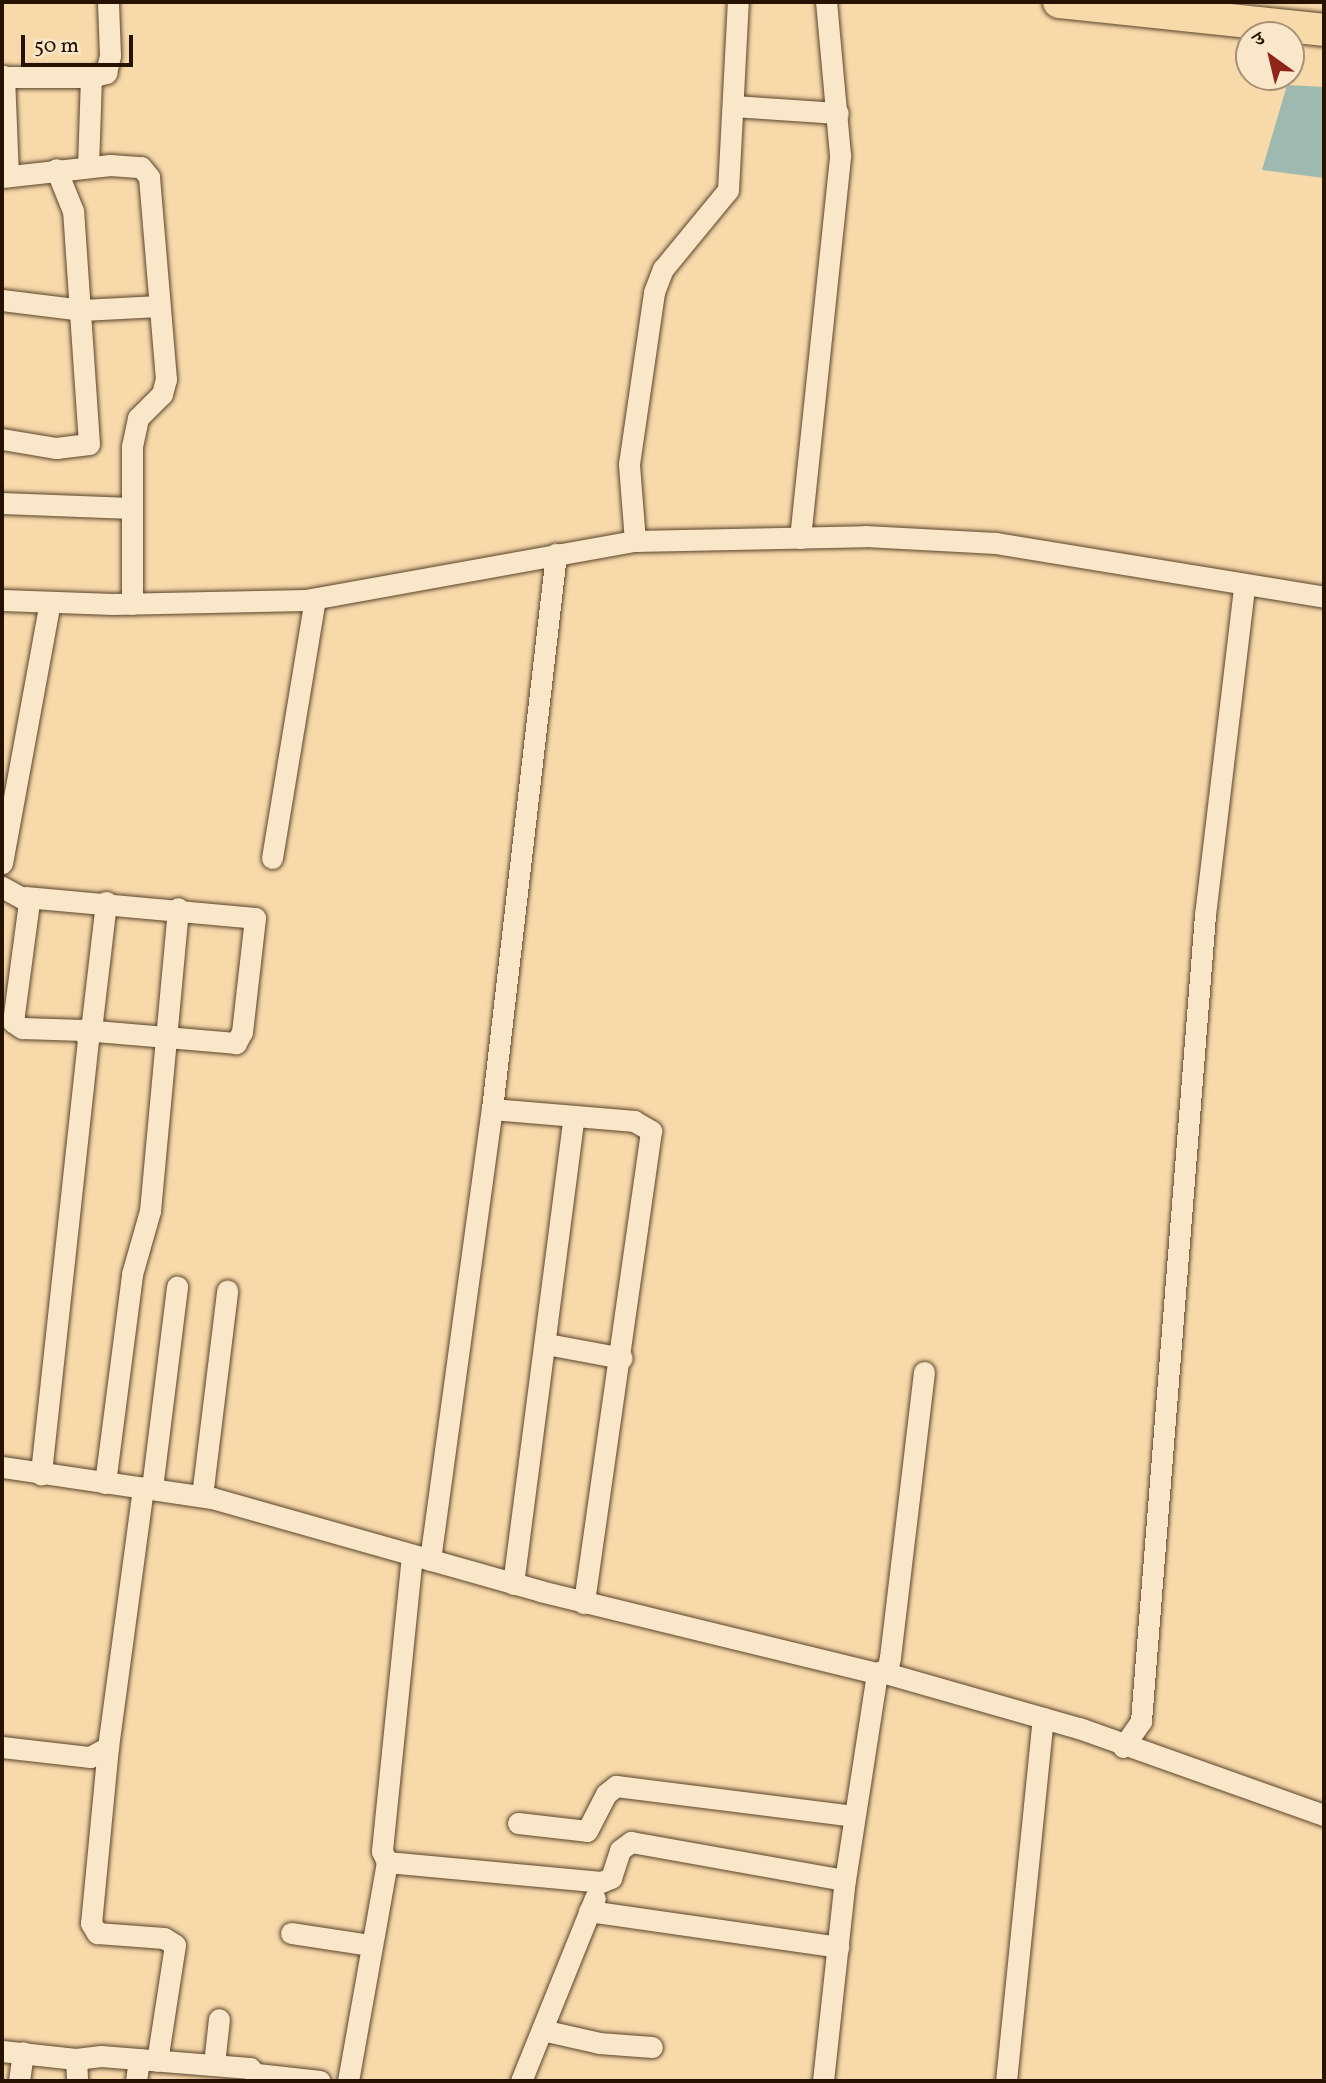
<!DOCTYPE html>
<html>
<head>
<meta charset="utf-8">
<style>
  body { margin:0 }
  #map { position:relative; width:1326px; height:2083px; overflow:hidden; background:#f7d9aa; font-family:Vollkorn,"Noto Serif Devanagari",serif }
  div>[style] { position:absolute }
  .water>* { inset:0; background:#9eb9af }
  .roads { filter:drop-shadow(0 0 2px #5b432b) drop-shadow(0 0 2px #5b432b) }
  .minor>* { height:21px; margin:-10.5px; padding:0 10.5px; transform-origin:10.5px; border-radius:10.5px; background:#fae6c8 }
  .highway>* { height:32px; margin:-16px; padding:0 16px; transform-origin:16px; border-radius:16px; background:#f7d9aa }
  span { translate:-50% -50%; white-space:nowrap; text-align:center; line-height:1.15; -webkit-text-stroke:5px #fae6c8; paint-order:stroke }
  .frame { position:absolute; inset:0; border:4px solid #271101; pointer-events:none }
  .north { position:absolute; left:1235px; top:21px; width:70px; height:70px; box-sizing:border-box; background:#fae6c8; border:2px solid #a69178; border-radius:50%; rotate:326deg; font-size:19px; font-weight:700; line-height:28px; text-align:center; color:#271101 }
  .north::after { content:''; display:block; margin:auto; width:24px; height:32px; background:#8f2418; clip-path:polygon(50% 0,100% 100%,50% 72%,0 100%) }
  .scale { position:absolute; left:21px; top:35px; width:112px; height:32px; box-sizing:border-box; border:4px solid #271101; border-top:0; padding-left:9px; font-size:21px; line-height:24px; white-space:nowrap; color:#271101; -webkit-text-stroke:5px #fae6c8; paint-order:stroke }
</style>
</head>
<body>
<div id="map">
  <div class="water">
    <div style="clip-path:polygon(1287px 85px,1324px 87px,1324px 178px,1262px 170px)"></div>
  </div>
  <div class="roads">
    <div class="minor">
      <div style="left:4px;top:76px;width:98px;rotate:87.7deg"></div>
      <div style="left:2px;top:77px;width:89px"></div>
      <div style="left:91px;top:77px;width:16px;rotate:-15deg"></div>
      <div style="left:106px;top:73px;width:18px;rotate:-77deg"></div>
      <div style="left:110px;top:55px;width:53px;rotate:-92.2deg"></div>
      <div style="left:733px;top:106px;width:105px;rotate:3.8deg"></div>
      <div style="left:88px;top:167px;width:90px;rotate:-88.1deg"></div>
      <div style="left:2px;top:177px;width:109px;rotate:-6.3deg"></div>
      <div style="left:110px;top:165px;width:31px;rotate:4deg"></div>
      <div style="left:141px;top:167px;width:13px;rotate:51deg"></div>
      <div style="left:149px;top:177px;width:203px;rotate:85.2deg"></div>
      <div style="left:166px;top:379px;width:16px;rotate:105deg"></div>
      <div style="left:162px;top:394px;width:34px;rotate:135deg"></div>
      <div style="left:138px;top:418px;width:29px;rotate:102deg"></div>
      <div style="left:132px;top:446px;width:158px;rotate:90deg"></div>
      <div style="left:2px;top:300px;width:81px;rotate:7.1deg"></div>
      <div style="left:82px;top:310px;width:77px;rotate:-3deg"></div>
      <div style="left:2px;top:439px;width:55px;rotate:9.5deg"></div>
      <div style="left:56px;top:448px;width:33px;rotate:-7deg"></div>
      <div style="left:89px;top:444px;width:234px;rotate:-93.9deg"></div>
      <div style="left:73px;top:211px;width:45px;rotate:-112deg"></div>
      <div style="left:2px;top:503px;width:129px;rotate:2.2deg"></div>
      <div style="left:800px;top:538px;width:385px;rotate:-84deg"></div>
      <div style="left:840px;top:155px;width:154px;rotate:-95.2deg"></div>
      <div style="left:635px;top:541px;width:77px;rotate:-94.5deg"></div>
      <div style="left:629px;top:464px;width:174px;rotate:-81.7deg"></div>
      <div style="left:654px;top:292px;width:25px;rotate:-69deg"></div>
      <div style="left:663px;top:269px;width:102px;rotate:-50.6deg"></div>
      <div style="left:728px;top:190px;width:188px;rotate:-87deg"></div>
      <div style="left:2px;top:600px;width:111px;rotate:2.1deg"></div>
      <div style="left:113px;top:604px;width:193px;rotate:-1.2deg"></div>
      <div style="left:306px;top:600px;width:334px;rotate:-10.2deg"></div>
      <div style="left:635px;top:541px;width:230px;rotate:-1.2deg"></div>
      <div style="left:865px;top:536px;width:131px;rotate:3.1deg"></div>
      <div style="left:996px;top:543px;width:332px;rotate:9.3deg"></div>
      <div style="left:272px;top:858px;width:263px;rotate:-80.6deg"></div>
      <div style="left:2px;top:863px;width:265px;rotate:-79.6deg"></div>
      <div style="left:2px;top:887px;width:31px;rotate:29deg"></div>
      <div style="left:29px;top:902px;width:121px;rotate:97.6deg"></div>
      <div style="left:13px;top:1022px;width:11px;rotate:34deg"></div>
      <div style="left:22px;top:1028px;width:61px;rotate:1.9deg"></div>
      <div style="left:83px;top:1030px;width:11px;rotate:63deg"></div>
      <div style="left:88px;top:1040px;width:437px;rotate:96.2deg"></div>
      <div style="left:25px;top:897px;width:231px;rotate:5.2deg"></div>
      <div style="left:255px;top:918px;width:115px;rotate:96.5deg"></div>
      <div style="left:242px;top:1032px;width:13px;rotate:119deg"></div>
      <div style="left:236px;top:1043px;width:154px;rotate:-175.1deg"></div>
      <div style="left:91px;top:1030px;width:129px;rotate:-83.3deg"></div>
      <div style="left:492px;top:1109px;width:143px;rotate:4.8deg"></div>
      <div style="left:634px;top:1121px;width:20px;rotate:30deg"></div>
      <div style="left:651px;top:1131px;width:477px;rotate:98.1deg"></div>
      <div style="left:547px;top:1344px;width:76px;rotate:10.6deg"></div>
      <div style="left:2px;top:1467px;width:212px;rotate:8.4deg"></div>
      <div style="left:212px;top:1498px;width:341px;rotate:15.8deg"></div>
      <div style="left:540px;top:1591px;width:347px;rotate:13.7deg"></div>
      <div style="left:877px;top:1673px;width:12px;rotate:-24deg"></div>
      <div style="left:888px;top:1668px;width:11px;rotate:-80deg"></div>
      <div style="left:890px;top:1657px;width:287px;rotate:-83.2deg"></div>
      <div style="left:105px;top:1483px;width:211px;rotate:-82.6deg"></div>
      <div style="left:132px;top:1274px;width:66px;rotate:-74.1deg"></div>
      <div style="left:150px;top:1211px;width:304px;rotate:-84.7deg"></div>
      <div style="left:152px;top:1488px;width:203px;rotate:-82.9deg"></div>
      <div style="left:202px;top:1496px;width:207px;rotate:-83deg"></div>
      <div style="left:412px;top:1555px;width:298px;rotate:95.8deg"></div>
      <div style="left:382px;top:1851px;width:12px;rotate:66deg"></div>
      <div style="left:387px;top:1862px;width:215px;rotate:5.3deg"></div>
      <div style="left:601px;top:1882px;width:11px;rotate:-22deg"></div>
      <div style="left:611px;top:1878px;width:29px;rotate:-72deg"></div>
      <div style="left:620px;top:1850px;width:14px;rotate:-36deg"></div>
      <div style="left:631px;top:1842px;width:217px;rotate:10.1deg"></div>
      <div style="left:430px;top:1560px;width:455px;rotate:-82.2deg"></div>
      <div style="left:492px;top:1109px;width:559px;rotate:-83.42deg"></div>
      <div style="left:513px;top:1584px;width:472px;rotate:-82.6deg"></div>
      <div style="left:882px;top:1672px;width:205px;rotate:15.9deg"></div>
      <div style="left:1079px;top:1728px;width:260px;rotate:19.6deg"></div>
      <div style="left:2px;top:1747px;width:89px;rotate:6.5deg"></div>
      <div style="left:90px;top:1757px;width:21px;rotate:-29deg"></div>
      <div style="left:108px;top:1747px;width:262px;rotate:-82.3deg"></div>
      <div style="left:108px;top:1747px;width:177px;rotate:95.5deg"></div>
      <div style="left:91px;top:1923px;width:12px;rotate:59deg"></div>
      <div style="left:97px;top:1933px;width:67px;rotate:4.3deg"></div>
      <div style="left:164px;top:1938px;width:13px;rotate:32deg"></div>
      <div style="left:175px;top:1945px;width:117px;rotate:98.8deg"></div>
      <div style="left:1123px;top:1747px;width:32px;rotate:-55deg"></div>
      <div style="left:1141px;top:1721px;width:809px;rotate:-85.46deg"></div>
      <div style="left:1205px;top:915px;width:331px;rotate:-83.2deg"></div>
      <div style="left:518px;top:1823px;width:69px;rotate:6.6deg"></div>
      <div style="left:587px;top:1831px;width:42px;rotate:-62.8deg"></div>
      <div style="left:606px;top:1794px;width:13px;rotate:-39deg"></div>
      <div style="left:616px;top:1786px;width:239px;rotate:7.2deg"></div>
      <div style="left:589px;top:1911px;width:252px;rotate:8.2deg"></div>
      <div style="left:291px;top:1933px;width:80px;rotate:8.6deg"></div>
      <div style="left:542px;top:2030px;width:58px;rotate:12.8deg"></div>
      <div style="left:599px;top:2043px;width:53px;rotate:4.3deg"></div>
      <div style="left:2px;top:2051px;width:74px;rotate:6.2deg"></div>
      <div style="left:76px;top:2059px;width:22px;rotate:87deg"></div>
      <div style="left:76px;top:2059px;width:25px;rotate:-7deg"></div>
      <div style="left:101px;top:2056px;width:149px;rotate:4.6deg"></div>
      <div style="left:250px;top:2068px;width:17px;rotate:50deg"></div>
      <div style="left:214px;top:2064px;width:45px;rotate:-83.7deg"></div>
      <div style="left:257px;top:2074px;width:63px;rotate:6.3deg"></div>
      <div style="left:19px;top:2081px;width:29px;rotate:-82deg"></div>
      <div style="left:136px;top:2081px;width:22px;rotate:-82deg"></div>
      <div style="left:348px;top:2081px;width:222px;rotate:-79.9deg"></div>
      <div style="left:521px;top:2081px;width:197px;rotate:-68deg"></div>
      <div style="left:823px;top:2081px;width:202px;rotate:-83.8deg"></div>
      <div style="left:845px;top:1880px;width:209px;rotate:-81.2deg"></div>
      <div style="left:1006px;top:2081px;width:365px;rotate:-84.2deg"></div>
    </div>
    <div class="highway">
      <div style="left:1059px;top:2px;width:266px;rotate:6deg"></div>
    </div>
  </div>
  <div class="frame"></div>
  <div class="north">उ</div>
  <div class="scale">50 m</div>
</div>
</body>
</html>
